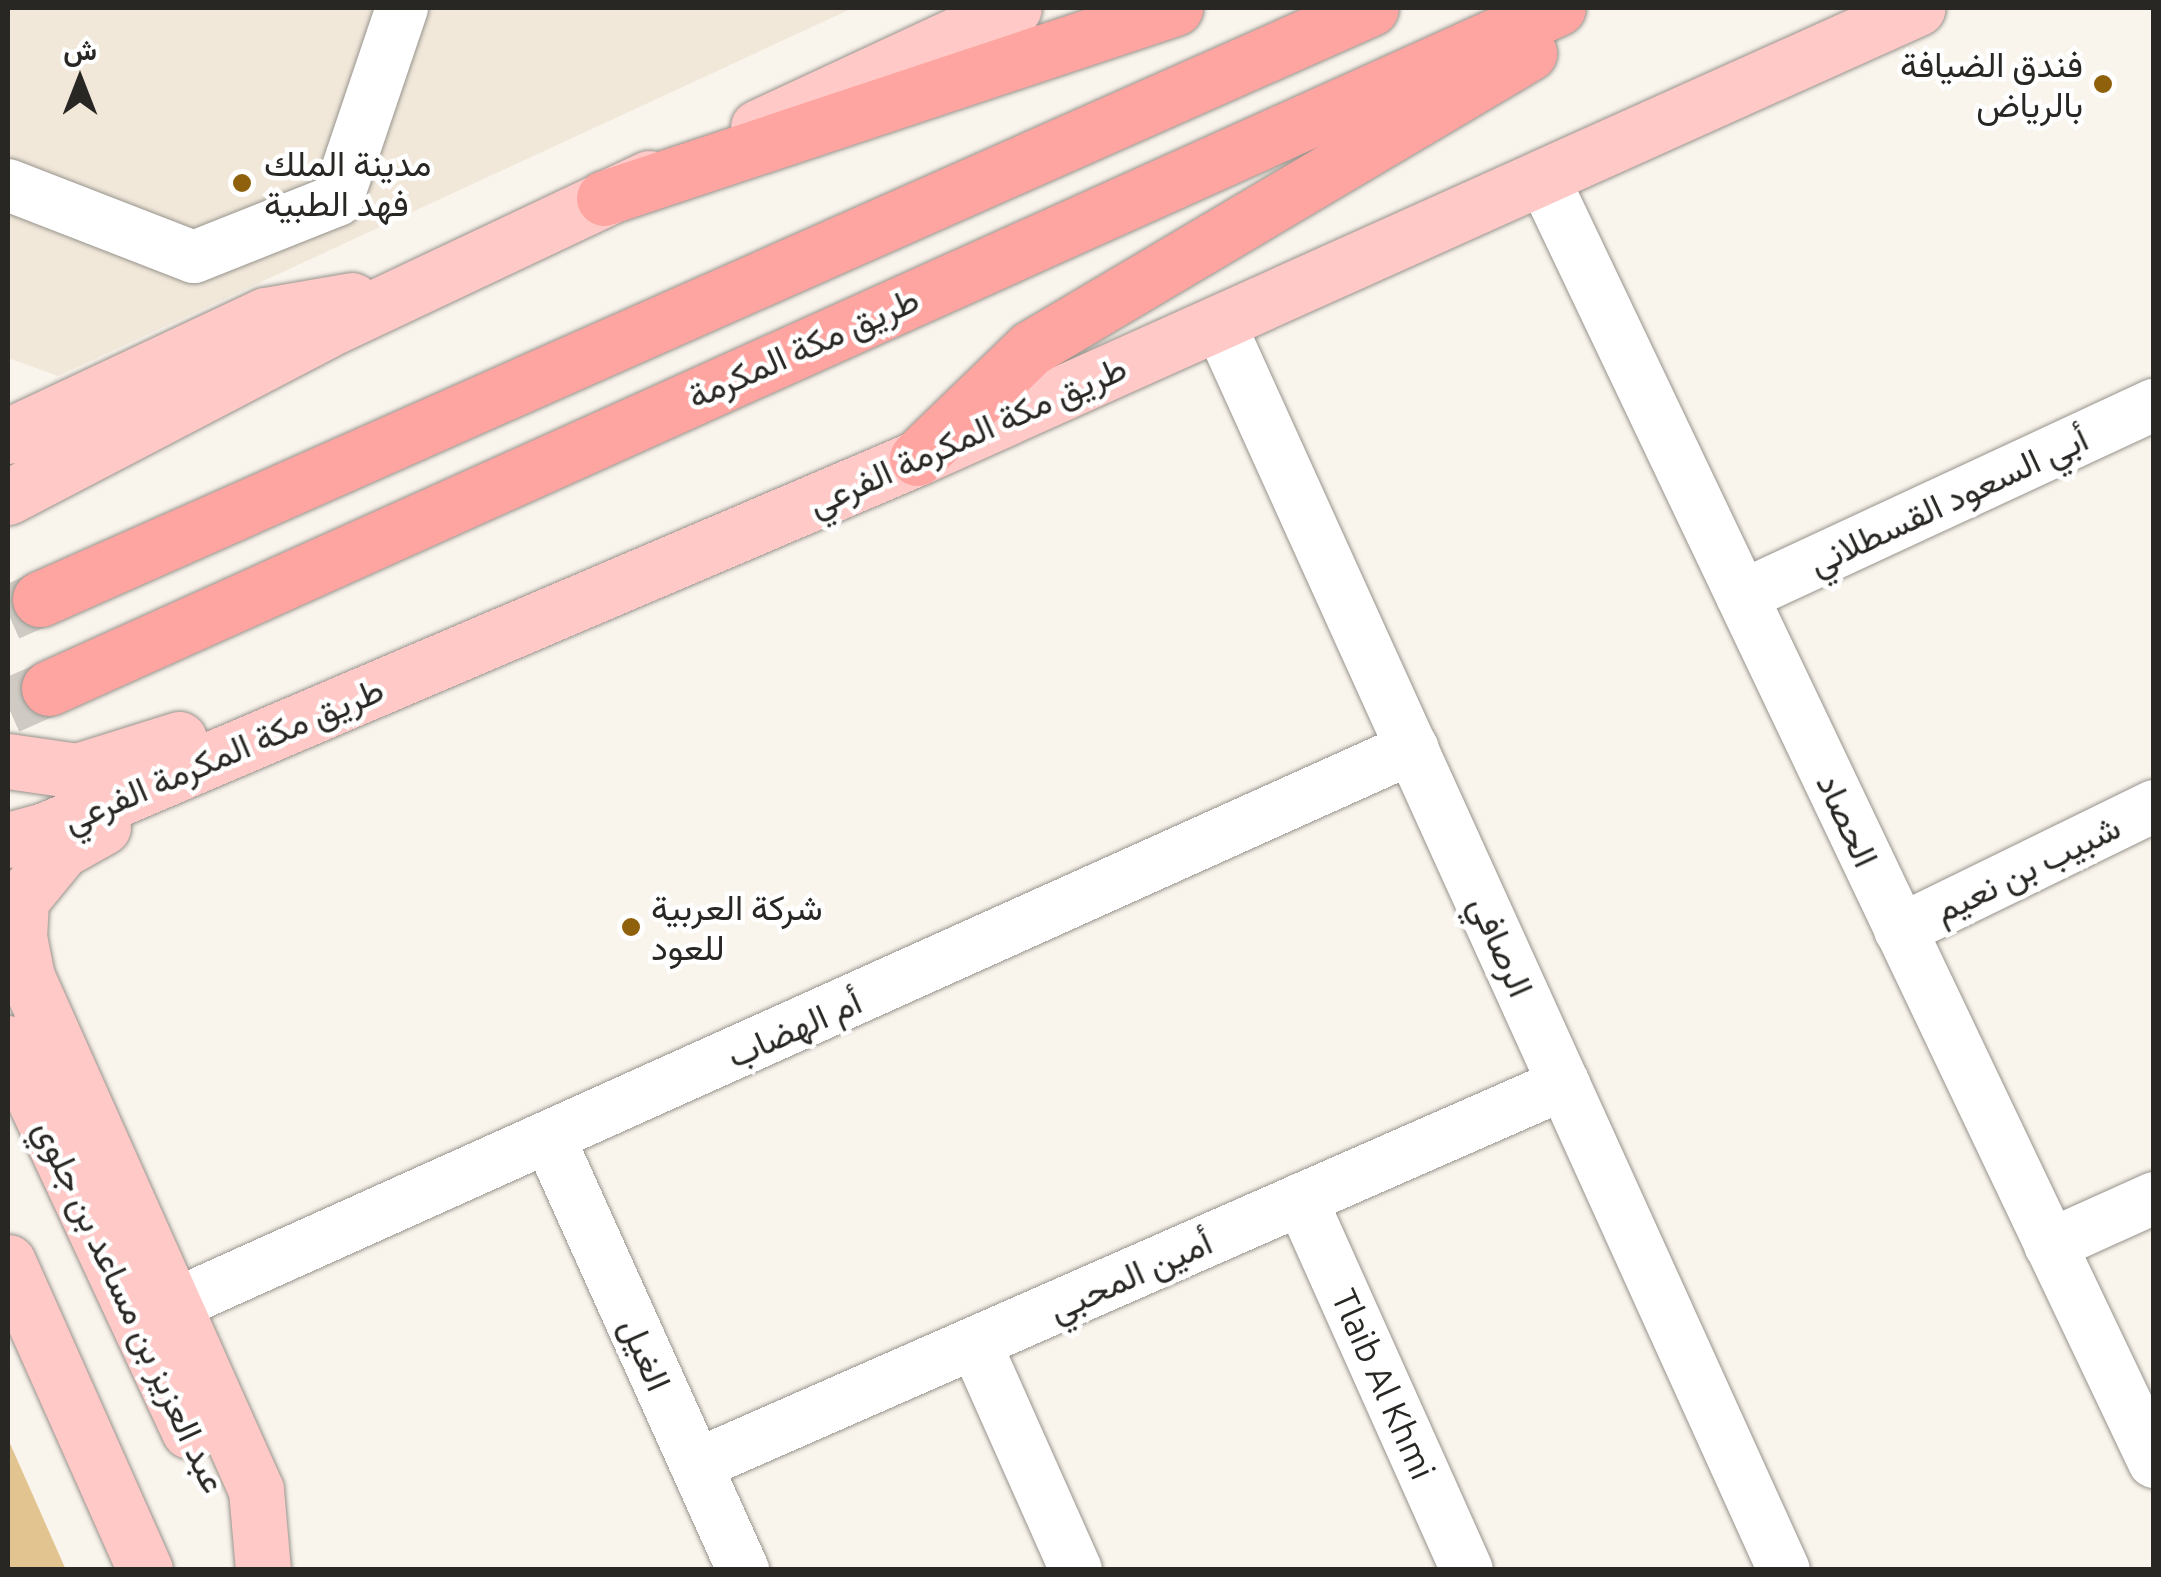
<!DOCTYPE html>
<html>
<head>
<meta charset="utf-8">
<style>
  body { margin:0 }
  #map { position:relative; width:2161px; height:1577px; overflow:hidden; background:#f9f4ec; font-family:Ubuntu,Vazirmatn,sans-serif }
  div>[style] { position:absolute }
  .built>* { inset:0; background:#f1e8da }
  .building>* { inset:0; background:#e2c491 }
  .highway-tunnel>* { height:55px; margin-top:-27.5px; transform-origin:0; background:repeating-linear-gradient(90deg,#cfcbc4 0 55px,transparent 0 83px) }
  .roads { filter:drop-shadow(0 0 2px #97938c) drop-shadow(0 0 2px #97938c) }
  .minor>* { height:52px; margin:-26px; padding:0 26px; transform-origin:26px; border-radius:26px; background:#fff }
  .major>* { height:55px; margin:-27.5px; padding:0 27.5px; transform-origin:27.5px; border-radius:27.5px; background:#fec9c7 }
  .highway>* { height:55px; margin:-27.5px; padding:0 27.5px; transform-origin:27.5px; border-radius:27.5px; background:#fea5a1 }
  .dots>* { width:28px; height:28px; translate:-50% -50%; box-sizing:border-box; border:5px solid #fff; border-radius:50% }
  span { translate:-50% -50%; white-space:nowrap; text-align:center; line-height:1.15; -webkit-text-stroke:9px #fff; paint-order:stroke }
  .poi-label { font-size:35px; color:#292724 }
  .right { translate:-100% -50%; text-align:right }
  .left { translate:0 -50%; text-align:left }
  .street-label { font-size:35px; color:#292724 }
  .frame { position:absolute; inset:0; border:10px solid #292724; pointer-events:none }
  .north { position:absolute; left:30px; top:30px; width:100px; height:100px; -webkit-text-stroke:8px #fff; paint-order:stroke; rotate:0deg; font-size:28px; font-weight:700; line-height:40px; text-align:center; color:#292724 }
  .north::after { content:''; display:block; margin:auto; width:35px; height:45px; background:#292724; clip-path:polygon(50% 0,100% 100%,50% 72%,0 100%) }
</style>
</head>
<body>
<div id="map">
  <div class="built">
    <div style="clip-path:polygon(8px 8px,853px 8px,58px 376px,8px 358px)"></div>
  </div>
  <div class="building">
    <div style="clip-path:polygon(8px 1439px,66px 1570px,8px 1570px)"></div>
  </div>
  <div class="highway-tunnel">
    <div style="left:8px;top:613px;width:35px;rotate:-24deg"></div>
    <div style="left:8px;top:706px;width:45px;rotate:-23.7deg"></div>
  </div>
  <div class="roads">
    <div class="minor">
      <div style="left:1543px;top:178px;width:1422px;rotate:64.55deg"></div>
      <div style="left:8px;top:185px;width:199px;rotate:21.2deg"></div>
      <div style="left:194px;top:257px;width:154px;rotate:-21.7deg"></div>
      <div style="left:337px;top:200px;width:203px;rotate:-71.3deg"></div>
      <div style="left:1219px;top:323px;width:1369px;rotate:65.63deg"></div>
      <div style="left:1742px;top:596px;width:454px;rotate:-24.9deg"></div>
      <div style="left:1900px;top:930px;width:283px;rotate:-26deg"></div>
      <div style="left:549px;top:1138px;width:474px;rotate:65.8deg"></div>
      <div style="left:1301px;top:1199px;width:406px;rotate:65.9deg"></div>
      <div style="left:2050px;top:1245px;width:114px;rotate:-24.3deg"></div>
      <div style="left:174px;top:1305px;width:1358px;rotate:-24.22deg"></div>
      <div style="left:975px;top:1343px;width:248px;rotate:66deg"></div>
      <div style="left:696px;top:1465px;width:948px;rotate:-23.7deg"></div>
    </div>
    <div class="major">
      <div style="left:758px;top:127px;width:282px;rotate:-24.9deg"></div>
      <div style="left:8px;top:436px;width:284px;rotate:-25.2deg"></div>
      <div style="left:265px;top:315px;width:88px;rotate:-9.8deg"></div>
      <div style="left:8px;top:497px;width:358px;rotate:-27.6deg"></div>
      <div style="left:325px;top:331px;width:358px;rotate:-25.3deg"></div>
      <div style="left:8px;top:761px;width:70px;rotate:8.2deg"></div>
      <div style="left:77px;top:771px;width:107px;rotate:-17.4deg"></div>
      <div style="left:103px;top:827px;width:47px;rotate:150.7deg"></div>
      <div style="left:62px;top:850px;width:65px;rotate:129.4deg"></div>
      <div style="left:21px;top:900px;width:37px;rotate:93deg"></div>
      <div style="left:19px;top:937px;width:41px;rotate:78.7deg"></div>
      <div style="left:27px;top:977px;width:562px;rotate:65.94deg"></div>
      <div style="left:256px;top:1490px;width:80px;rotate:85deg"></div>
      <div style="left:8px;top:840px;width:38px;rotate:-15deg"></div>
      <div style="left:45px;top:830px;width:948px;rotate:-23.1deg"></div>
      <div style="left:917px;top:458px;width:1097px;rotate:-24.21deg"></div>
      <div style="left:8px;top:1043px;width:428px;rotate:65deg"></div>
      <div style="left:8px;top:1262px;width:337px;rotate:66deg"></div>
    </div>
    <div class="highway">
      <div style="left:604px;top:198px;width:602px;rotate:-18.4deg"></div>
      <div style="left:917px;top:458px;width:158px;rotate:-44deg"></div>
      <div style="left:1031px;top:348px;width:579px;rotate:-30.64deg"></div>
      <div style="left:40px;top:599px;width:1456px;rotate:-23.94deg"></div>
      <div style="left:49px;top:688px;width:1655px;rotate:-24.26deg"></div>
    </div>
  </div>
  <div class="dots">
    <div style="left:2103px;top:84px;background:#90610d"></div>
    <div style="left:242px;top:183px;background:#90610d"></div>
    <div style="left:631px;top:927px;background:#90610d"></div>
  </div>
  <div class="poi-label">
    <span class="right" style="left:2083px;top:84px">فندق الضيافة<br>بالرياض</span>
    <span class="left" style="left:264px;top:183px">مدينة الملك<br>فهد الطبية</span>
    <span class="left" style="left:651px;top:927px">شركة العربية<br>للعود</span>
  </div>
  <div class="street-label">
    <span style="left:803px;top:347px;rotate:-24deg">طريق مكة المكرمة</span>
    <span style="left:967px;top:435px;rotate:-24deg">طريق مكة المكرمة الفرعي</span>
    <span style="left:1948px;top:500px;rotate:-25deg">أبي السعود القسطلاني</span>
    <span style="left:223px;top:754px;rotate:-23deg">طريق مكة المكرمة الفرعي</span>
    <span style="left:1848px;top:820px;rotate:65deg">الحصاد</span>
    <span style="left:2027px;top:868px;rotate:-26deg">شبيب بن نعيم</span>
    <span style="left:1502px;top:946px;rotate:66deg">الرصافي</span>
    <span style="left:794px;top:1028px;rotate:-24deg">أم الهضاب</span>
    <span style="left:1130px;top:1275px;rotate:-24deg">أمين المحبي</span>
    <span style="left:131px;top:1306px;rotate:65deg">عبد العزيز بن مساعد بن جلوي</span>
    <span style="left:646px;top:1354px;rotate:66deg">الغيل</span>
    <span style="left:1384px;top:1384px;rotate:66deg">Tlaib Al Khmi</span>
  </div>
  <div class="frame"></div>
  <div class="north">ش</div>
</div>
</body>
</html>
